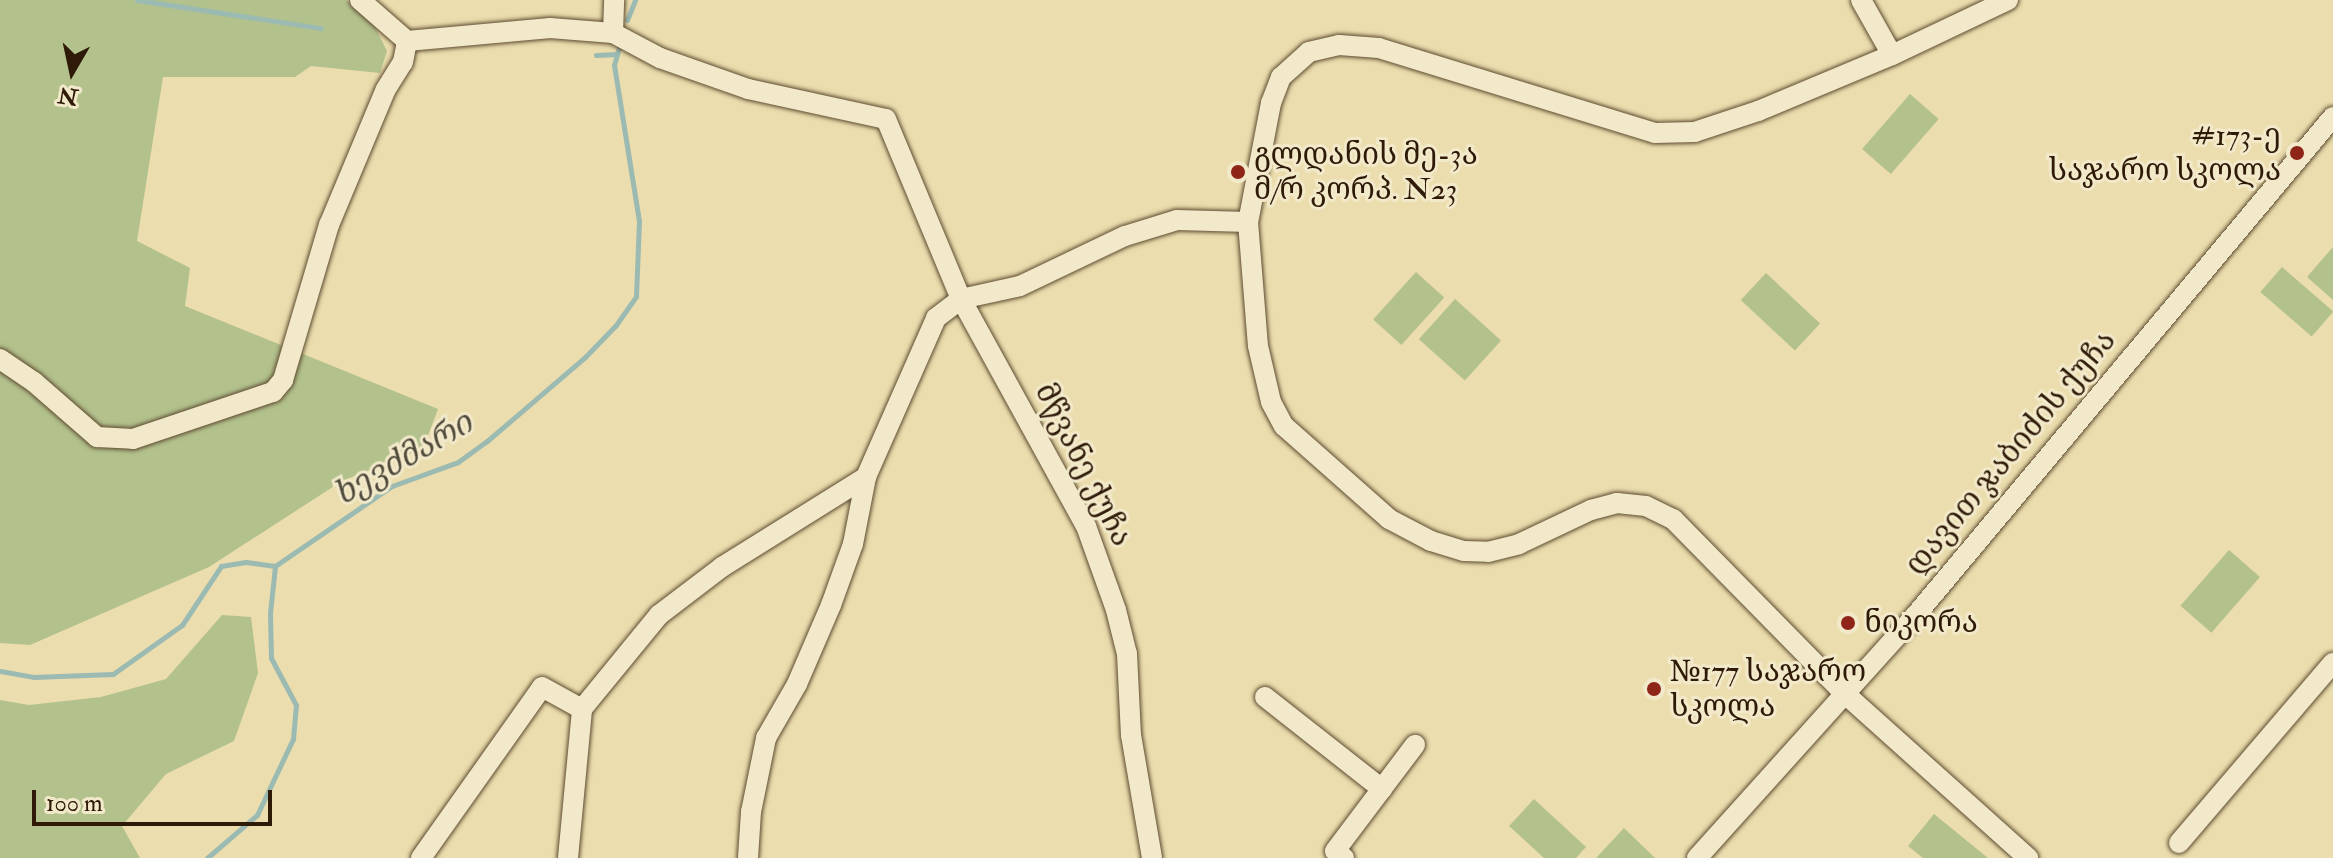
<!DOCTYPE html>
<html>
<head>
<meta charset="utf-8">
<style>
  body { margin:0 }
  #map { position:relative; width:2333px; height:858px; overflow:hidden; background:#ebddad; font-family:"IM FELL Double Pica","Noto Serif Georgian",serif }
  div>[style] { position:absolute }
  .green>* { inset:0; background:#b3c28d; transform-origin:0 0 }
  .stream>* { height:5px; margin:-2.5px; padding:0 2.5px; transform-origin:2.5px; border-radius:2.5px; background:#9bbab2 }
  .roads { filter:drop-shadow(0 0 2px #5e4b31) drop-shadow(0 0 2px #5e4b31) }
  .minor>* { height:20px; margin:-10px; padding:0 10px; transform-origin:10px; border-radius:10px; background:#f2e9ca }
  .dots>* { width:22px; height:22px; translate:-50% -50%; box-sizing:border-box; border:4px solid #f2e9ca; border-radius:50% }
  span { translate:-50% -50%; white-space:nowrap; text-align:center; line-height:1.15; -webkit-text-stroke:6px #f2e9ca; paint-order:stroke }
  .poi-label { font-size:30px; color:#2f1a08 }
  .right { translate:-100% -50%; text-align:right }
  .left { translate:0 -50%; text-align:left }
  .street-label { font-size:30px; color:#2f1a08 }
  .water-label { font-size:32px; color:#4f4a3b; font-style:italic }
  .north { position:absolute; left:32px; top:32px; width:80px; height:80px; -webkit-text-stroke:6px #f2e9ca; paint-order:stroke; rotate:189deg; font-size:22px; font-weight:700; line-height:32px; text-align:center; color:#2f1a08 }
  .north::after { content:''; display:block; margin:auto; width:28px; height:36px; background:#2f1a08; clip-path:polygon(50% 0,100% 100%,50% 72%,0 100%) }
  .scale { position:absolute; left:32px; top:790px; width:240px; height:36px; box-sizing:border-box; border:4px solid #2f1a08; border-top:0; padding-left:10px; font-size:24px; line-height:28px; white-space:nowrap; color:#2f1a08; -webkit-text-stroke:6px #f2e9ca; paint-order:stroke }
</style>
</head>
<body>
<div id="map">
  <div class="green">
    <div style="clip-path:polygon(0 0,346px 0,375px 27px,387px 51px,380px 73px,311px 66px,295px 77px,163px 77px,137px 241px,190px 268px,185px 306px,438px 409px,423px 449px,342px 481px,209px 567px,30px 645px,0 643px)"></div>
    <div style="left:1910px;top:94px;width:38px;height:73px;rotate:41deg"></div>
    <div style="clip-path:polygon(2333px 247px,2333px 300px,2307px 277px)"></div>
    <div style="left:2282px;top:267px;width:68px;height:33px;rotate:41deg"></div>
    <div style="left:1416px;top:272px;width:38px;height:64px;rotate:42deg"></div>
    <div style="left:1766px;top:273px;width:74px;height:37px;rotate:43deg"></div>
    <div style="left:1455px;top:299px;width:62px;height:54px;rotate:42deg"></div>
    <div style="left:2229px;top:550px;width:41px;height:74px;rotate:41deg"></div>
    <div style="clip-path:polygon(222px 615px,251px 617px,258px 673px,234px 741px,166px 774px,122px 826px,140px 858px,0 858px,0 700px,29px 705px,101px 697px,166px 679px)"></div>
    <div style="clip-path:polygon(1534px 799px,1586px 847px,1576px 858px,1544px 858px,1509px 826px)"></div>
    <div style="clip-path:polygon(1934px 814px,1988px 858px,1923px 858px,1908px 846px)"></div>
    <div style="clip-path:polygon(1624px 828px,1655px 858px,1596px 858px)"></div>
  </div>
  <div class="stream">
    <div style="left:137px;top:0;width:186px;rotate:8.7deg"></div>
    <div style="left:627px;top:20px;width:22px;rotate:-68deg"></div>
    <div style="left:596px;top:55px;width:21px;rotate:-3deg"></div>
    <div style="left:275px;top:566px;width:142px;rotate:-34.4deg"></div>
    <div style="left:392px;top:486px;width:70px;rotate:-20deg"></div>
    <div style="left:458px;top:462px;width:36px;rotate:-36deg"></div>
    <div style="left:487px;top:441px;width:129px;rotate:-40.6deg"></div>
    <div style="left:585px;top:357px;width:45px;rotate:-45.9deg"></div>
    <div style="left:616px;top:325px;width:35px;rotate:-55deg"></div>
    <div style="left:636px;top:296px;width:75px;rotate:-87.7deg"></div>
    <div style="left:639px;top:221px;width:158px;rotate:-99.1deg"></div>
    <div style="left:614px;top:65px;width:19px;rotate:-74deg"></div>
    <div style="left:0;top:671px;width:34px;rotate:10deg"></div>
    <div style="left:33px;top:677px;width:80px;rotate:-2.1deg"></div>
    <div style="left:113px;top:674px;width:85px;rotate:-35.4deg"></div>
    <div style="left:182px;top:625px;width:71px;rotate:-56.5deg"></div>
    <div style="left:221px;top:566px;width:25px;rotate:-9deg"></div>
    <div style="left:246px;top:562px;width:29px;rotate:8deg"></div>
    <div style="left:207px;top:858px;width:66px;rotate:-40.7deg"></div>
    <div style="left:257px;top:815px;width:84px;rotate:-64.7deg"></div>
    <div style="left:293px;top:739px;width:34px;rotate:-85deg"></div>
    <div style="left:296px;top:705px;width:53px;rotate:-118deg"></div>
    <div style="left:271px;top:658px;width:45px;rotate:-91.3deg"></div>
    <div style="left:270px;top:613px;width:47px;rotate:-83.9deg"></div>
  </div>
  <div class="roads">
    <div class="minor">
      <div style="left:360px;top:0;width:62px;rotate:41.1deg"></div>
      <div style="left:407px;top:41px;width:144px;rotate:-5.2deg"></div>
      <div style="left:550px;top:28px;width:63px;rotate:4.5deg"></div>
      <div style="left:613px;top:33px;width:53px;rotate:28deg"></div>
      <div style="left:660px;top:58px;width:93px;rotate:19.4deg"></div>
      <div style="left:748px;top:89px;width:141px;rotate:12.3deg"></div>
      <div style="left:886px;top:119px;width:195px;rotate:67.4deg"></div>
      <div style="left:961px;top:299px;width:259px;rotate:61.2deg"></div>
      <div style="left:1086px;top:526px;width:89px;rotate:70.3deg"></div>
      <div style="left:1116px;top:610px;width:45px;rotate:76deg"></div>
      <div style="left:1127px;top:654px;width:81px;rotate:87.2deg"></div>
      <div style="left:1131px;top:735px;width:125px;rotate:80.3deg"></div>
      <div style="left:1861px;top:0;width:63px;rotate:60.6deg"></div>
      <div style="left:2008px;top:0;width:128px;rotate:154.6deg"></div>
      <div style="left:1892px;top:55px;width:145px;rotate:157.3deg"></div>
      <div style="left:1758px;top:111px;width:66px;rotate:161.6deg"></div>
      <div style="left:1695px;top:132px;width:40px;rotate:178.6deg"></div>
      <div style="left:1655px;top:133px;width:289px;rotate:-162.9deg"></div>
      <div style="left:1379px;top:48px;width:40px;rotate:-175.7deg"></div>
      <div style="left:1339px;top:45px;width:31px;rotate:167deg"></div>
      <div style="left:1309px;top:52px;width:38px;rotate:138deg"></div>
      <div style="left:1281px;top:77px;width:28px;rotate:111deg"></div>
      <div style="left:1271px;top:103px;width:121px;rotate:100.9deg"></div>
      <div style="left:1248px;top:222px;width:124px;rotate:85.4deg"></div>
      <div style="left:1258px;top:346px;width:57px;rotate:76.9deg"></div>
      <div style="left:1271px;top:402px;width:27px;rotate:62deg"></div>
      <div style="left:1284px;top:426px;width:140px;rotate:41.5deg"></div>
      <div style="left:1389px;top:519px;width:47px;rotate:27.6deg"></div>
      <div style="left:1431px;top:541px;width:34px;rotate:17deg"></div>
      <div style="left:1464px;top:551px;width:24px;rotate:2deg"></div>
      <div style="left:1488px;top:552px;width:32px;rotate:-14deg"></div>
      <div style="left:1519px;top:544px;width:80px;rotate:-25.3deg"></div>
      <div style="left:1591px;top:510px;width:27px;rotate:-15deg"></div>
      <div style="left:1617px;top:503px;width:29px;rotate:6deg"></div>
      <div style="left:1646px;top:506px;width:30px;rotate:26deg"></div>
      <div style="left:1673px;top:519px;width:243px;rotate:45.5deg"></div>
      <div style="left:1843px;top:692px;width:249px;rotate:41.9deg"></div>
      <div style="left:613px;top:33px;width:33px;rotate:-88deg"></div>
      <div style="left:0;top:359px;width:41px;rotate:34.1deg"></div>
      <div style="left:34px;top:382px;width:84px;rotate:41.1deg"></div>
      <div style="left:97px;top:437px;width:36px;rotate:3deg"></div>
      <div style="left:133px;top:439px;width:148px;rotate:-18.6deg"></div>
      <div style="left:273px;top:392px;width:16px;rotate:-50deg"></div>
      <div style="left:283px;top:380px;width:162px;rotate:-73.5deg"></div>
      <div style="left:329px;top:225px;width:147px;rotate:-67.3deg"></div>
      <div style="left:386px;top:89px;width:32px;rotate:-58deg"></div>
      <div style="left:403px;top:62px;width:21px;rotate:-79deg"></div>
      <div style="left:1265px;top:697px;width:149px;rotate:38.2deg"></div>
      <div style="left:2179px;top:843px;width:237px;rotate:-49.5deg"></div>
      <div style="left:421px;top:858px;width:209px;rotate:-54.7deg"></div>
      <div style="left:542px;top:687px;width:46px;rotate:28.8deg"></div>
      <div style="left:568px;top:858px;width:150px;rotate:-84.6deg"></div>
      <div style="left:582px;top:709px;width:122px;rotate:-50.7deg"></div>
      <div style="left:659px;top:615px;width:79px;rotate:-37.3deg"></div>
      <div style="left:722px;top:567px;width:170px;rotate:-32deg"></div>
      <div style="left:748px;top:858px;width:46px;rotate:-86.3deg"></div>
      <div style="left:751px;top:812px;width:76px;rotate:-78.5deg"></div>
      <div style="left:766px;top:738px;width:62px;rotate:-60.1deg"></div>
      <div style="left:797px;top:684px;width:86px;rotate:-66.7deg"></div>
      <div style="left:831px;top:605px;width:65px;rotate:-70.2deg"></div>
      <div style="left:853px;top:544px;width:68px;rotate:-79deg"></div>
      <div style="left:866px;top:477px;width:174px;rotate:-66.2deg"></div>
      <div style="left:936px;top:318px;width:31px;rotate:-37deg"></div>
      <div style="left:961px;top:299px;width:60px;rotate:-12.4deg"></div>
      <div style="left:1020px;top:286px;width:116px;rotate:-25.5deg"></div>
      <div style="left:1125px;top:236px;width:54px;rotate:-17.1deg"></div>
      <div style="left:1177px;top:220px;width:71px;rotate:1.6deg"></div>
      <div style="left:1344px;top:858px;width:11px;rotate:-142deg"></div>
      <div style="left:1335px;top:851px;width:133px;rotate:-53deg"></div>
      <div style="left:1697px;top:858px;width:326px;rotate:-48deg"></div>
      <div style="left:1915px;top:616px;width:651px;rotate:-50.05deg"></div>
    </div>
  </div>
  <div class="dots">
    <div style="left:2297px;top:153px;background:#8f2418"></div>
    <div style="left:1238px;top:172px;background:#8f2418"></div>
    <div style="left:1848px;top:623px;background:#8f2418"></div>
    <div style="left:1654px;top:689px;background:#8f2418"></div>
  </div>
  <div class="poi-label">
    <span class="right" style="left:2281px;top:153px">#173-ე<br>საჯარო სკოლა</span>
    <span class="left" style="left:1254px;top:172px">გლდანის მე-3ა<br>მ/რ კორპ. N23</span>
    <span class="left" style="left:1864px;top:623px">ნიკორა</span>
    <span class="left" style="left:1670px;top:689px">№177 საჯარო<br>სკოლა</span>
  </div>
  <div class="street-label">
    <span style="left:2011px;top:453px;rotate:-50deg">დავით ჯაბიძის ქუჩა</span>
    <span style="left:1083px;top:465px;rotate:63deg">მწვანე ქუჩა</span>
  </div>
  <div class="water-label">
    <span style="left:403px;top:459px;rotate:-30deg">ხევძმარი</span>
  </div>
  <div class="north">N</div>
  <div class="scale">100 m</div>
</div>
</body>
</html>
